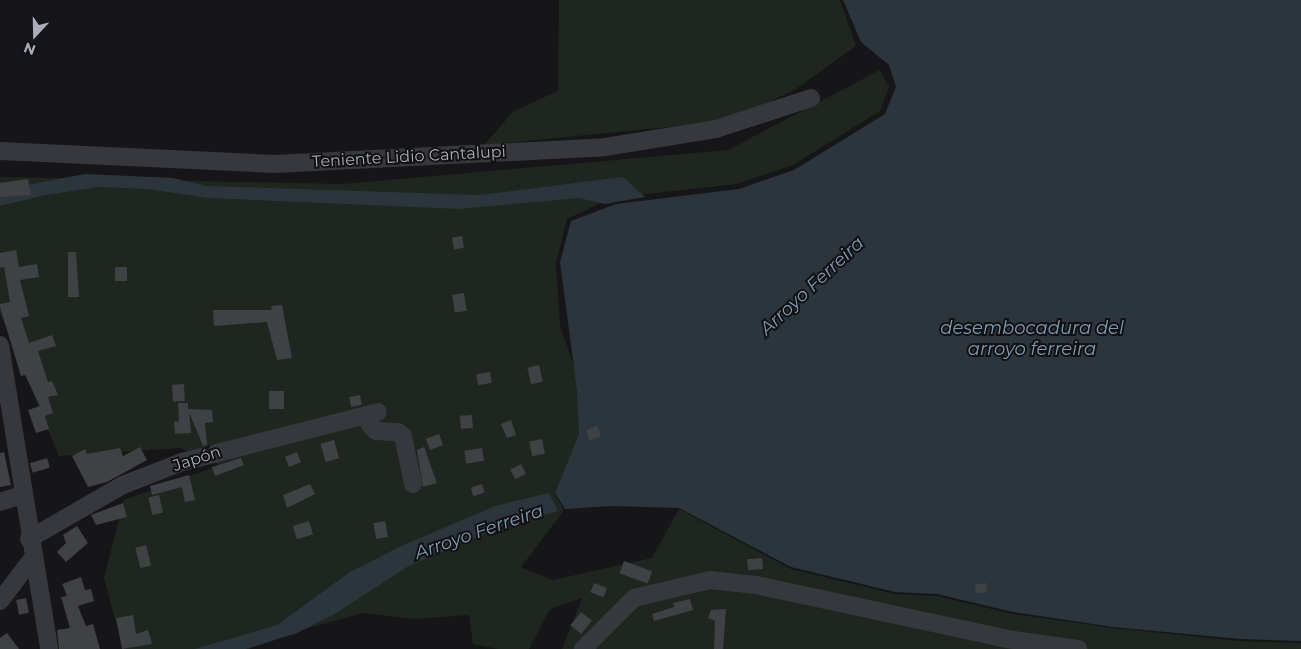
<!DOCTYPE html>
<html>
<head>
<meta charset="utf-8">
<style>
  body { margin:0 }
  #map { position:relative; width:1301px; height:649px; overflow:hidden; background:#161618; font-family:Montserrat,sans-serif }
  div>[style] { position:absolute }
  .green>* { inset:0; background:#1e261f }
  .water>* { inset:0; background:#2c353c }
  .building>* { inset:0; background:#404145; transform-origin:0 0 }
  .minor>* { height:18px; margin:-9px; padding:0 9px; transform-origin:9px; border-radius:9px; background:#37383d }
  span { translate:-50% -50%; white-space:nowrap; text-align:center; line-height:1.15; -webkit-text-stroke:4px #111113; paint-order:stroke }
  .street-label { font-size:16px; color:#a8adb8 }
  .water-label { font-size:18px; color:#7f9bb3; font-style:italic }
  .north { position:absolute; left:10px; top:10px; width:50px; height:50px; -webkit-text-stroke:4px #111113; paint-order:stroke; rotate:201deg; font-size:14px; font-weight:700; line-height:20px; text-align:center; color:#a8adb8 }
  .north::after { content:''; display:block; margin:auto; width:18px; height:22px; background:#a8adb8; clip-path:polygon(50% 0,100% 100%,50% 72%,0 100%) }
</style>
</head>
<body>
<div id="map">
  <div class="green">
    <div style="clip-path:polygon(559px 0,840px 0,856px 46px,796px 89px,730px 121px,484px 145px,514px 111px,558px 91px)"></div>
    <div style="clip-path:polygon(880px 70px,889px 87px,880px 111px,793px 165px,737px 184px,611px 198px,567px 219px,556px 263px,560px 326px,582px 389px,587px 431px,572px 470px,554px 493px,564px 510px,521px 567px,553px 580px,652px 558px,679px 509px,791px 569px,895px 594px,937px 596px,1013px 614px,1113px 628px,1240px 641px,1301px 643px,1301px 649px,562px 649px,582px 598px,550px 609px,529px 649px,498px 649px,473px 644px,469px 615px,415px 619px,363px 613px,290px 633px,249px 649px,123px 649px,104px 578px,124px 500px,220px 465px,180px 448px,59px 456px,0 313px,0 177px,343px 184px,728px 150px)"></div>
  </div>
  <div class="water">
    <div style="clip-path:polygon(843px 0,1301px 0,1301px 641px,1240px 639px,1113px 627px,1013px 612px,937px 594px,895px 592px,791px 567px,679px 508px,611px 506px,565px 509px,555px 493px,579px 434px,577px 391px,560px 262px,571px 221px,616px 204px,739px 189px,794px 170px,885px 114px,896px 87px,889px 65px,861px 42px)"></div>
    <div style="clip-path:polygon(85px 174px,173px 178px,207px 186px,479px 195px,623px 177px,645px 197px,605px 204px,579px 198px,459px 209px,208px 198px,148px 189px,100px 187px,45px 195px,0 206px,0 190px)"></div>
    <div style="clip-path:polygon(549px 493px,558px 511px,505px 525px,407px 567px,333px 615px,297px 633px,246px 649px,195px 649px,277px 625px,350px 572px,399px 547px,495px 506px)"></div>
  </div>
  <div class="building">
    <div style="clip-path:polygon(28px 179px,31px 195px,0 197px,0 183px)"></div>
    <div style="left:462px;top:236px;width:12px;height:10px;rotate:81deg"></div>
    <div style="clip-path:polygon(16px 250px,19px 267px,37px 264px,39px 277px,20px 280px,29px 316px,21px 318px,29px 343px,52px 335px,56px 346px,38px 351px,48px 382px,52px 381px,58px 395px,48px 397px,53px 413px,45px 416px,49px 429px,36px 433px,28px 410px,40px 406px,25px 375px,21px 376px,0 307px,0 304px,10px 302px,4px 267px,0 268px,0 253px)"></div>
    <div style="clip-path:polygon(68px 252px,76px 252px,79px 297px,68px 297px)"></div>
    <div style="left:115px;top:267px;width:12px;height:14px"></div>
    <div style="left:464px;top:293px;width:18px;height:12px;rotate:81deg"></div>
    <div style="clip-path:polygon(282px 305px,292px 358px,277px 360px,267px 322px,214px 326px,213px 310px,272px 310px,271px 306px)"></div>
    <div style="left:539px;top:365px;width:17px;height:12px;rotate:77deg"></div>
    <div style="left:490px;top:372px;width:11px;height:14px;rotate:80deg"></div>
    <div style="left:184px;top:384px;width:17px;height:12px;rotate:87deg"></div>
    <div style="left:269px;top:391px;width:15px;height:18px"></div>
    <div style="left:360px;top:395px;width:10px;height:11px;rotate:79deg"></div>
    <div style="clip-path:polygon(178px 403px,188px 403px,188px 409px,212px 410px,213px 422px,205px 423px,207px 445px,203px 446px,189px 412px,191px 433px,175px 434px,174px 422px,179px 421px)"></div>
    <div style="left:472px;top:415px;width:13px;height:12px;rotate:86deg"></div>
    <div style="clip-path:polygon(511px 420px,516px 435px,507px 438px,501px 424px)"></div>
    <div style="left:597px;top:426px;width:11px;height:12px;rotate:68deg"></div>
    <div style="left:439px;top:434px;width:12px;height:14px;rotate:70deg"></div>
    <div style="left:542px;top:439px;width:15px;height:13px;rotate:79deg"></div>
    <div style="left:334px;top:440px;width:19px;height:14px;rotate:74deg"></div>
    <div style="clip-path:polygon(140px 447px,147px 460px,107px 482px,88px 487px,72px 456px,85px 449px,87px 454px,120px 448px,123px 456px)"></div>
    <div style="clip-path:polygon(424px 447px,437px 483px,423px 487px,417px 450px)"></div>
    <div style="left:482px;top:448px;width:13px;height:18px;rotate:81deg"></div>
    <div style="clip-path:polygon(4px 452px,11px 485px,0 487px,0 453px)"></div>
    <div style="left:297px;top:452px;width:11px;height:13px;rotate:68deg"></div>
    <div style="left:47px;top:458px;width:10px;height:18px;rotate:73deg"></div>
    <div style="clip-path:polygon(241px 458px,244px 465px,215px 476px,212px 467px)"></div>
    <div style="left:521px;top:464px;width:11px;height:12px;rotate:63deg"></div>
    <div style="clip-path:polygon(189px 475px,195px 500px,185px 502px,182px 487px,152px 495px,150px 486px)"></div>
    <div style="clip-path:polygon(310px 484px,315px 494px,287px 508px,283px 495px)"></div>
    <div style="left:482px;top:484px;width:9px;height:12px;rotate:72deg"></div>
    <div style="left:159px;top:495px;width:18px;height:11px;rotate:77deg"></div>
    <div style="clip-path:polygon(123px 503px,127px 517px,96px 525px,91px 515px)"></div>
    <div style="left:309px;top:521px;width:14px;height:17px;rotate:73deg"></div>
    <div style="left:385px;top:521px;width:16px;height:12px;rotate:79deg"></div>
    <div style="clip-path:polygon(77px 526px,88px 543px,66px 562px,57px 552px,66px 543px,63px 535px)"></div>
    <div style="left:146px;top:545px;width:21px;height:11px;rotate:76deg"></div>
    <div style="left:762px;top:558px;width:11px;height:15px;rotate:85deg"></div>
    <div style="left:624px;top:561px;width:30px;height:13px;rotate:20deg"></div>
    <div style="clip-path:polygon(81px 577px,85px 590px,91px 589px,94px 601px,78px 606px,86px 626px,93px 624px,100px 649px,59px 649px,57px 630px,70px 628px,61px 597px,67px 596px,62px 584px)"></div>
    <div style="left:594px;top:583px;width:14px;height:10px;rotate:21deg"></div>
    <div style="left:986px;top:583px;width:9px;height:11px;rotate:84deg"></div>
    <div style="left:26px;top:598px;width:15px;height:10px;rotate:79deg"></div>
    <div style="clip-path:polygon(690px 599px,693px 610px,654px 621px,652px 614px,674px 607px,673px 603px)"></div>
    <div style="clip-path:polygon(726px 609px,723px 649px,714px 649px,715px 621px,708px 618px,711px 610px)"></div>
    <div style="left:581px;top:612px;width:14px;height:17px;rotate:39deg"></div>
    <div style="clip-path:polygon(133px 615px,136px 634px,148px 630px,152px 644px,122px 649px,116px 618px)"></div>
    <div style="clip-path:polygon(7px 633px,19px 649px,0 649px,0 638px)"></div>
  </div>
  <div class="minor">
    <div style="left:0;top:151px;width:275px;rotate:2.7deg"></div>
    <div style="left:275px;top:164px;width:330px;rotate:-2.9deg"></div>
    <div style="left:605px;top:147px;width:112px;rotate:-9.2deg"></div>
    <div style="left:716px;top:129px;width:100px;rotate:-18.1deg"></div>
    <div style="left:0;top:345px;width:308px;rotate:80.8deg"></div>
    <div style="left:367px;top:415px;width:10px;rotate:73deg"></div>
    <div style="left:370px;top:425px;width:8px;rotate:45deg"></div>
    <div style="left:376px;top:431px;width:22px;rotate:3deg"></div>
    <div style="left:398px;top:432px;width:6px;rotate:39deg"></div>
    <div style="left:403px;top:436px;width:49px;rotate:78.2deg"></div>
    <div style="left:0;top:502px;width:23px;rotate:-18deg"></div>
    <div style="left:29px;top:539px;width:108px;rotate:-29.9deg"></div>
    <div style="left:123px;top:485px;width:63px;rotate:-21.3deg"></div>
    <div style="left:182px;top:462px;width:202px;rotate:-14.3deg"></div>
    <div style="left:0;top:601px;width:53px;rotate:-52.7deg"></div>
    <div style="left:583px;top:649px;width:72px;rotate:-45deg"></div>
    <div style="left:634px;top:598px;width:78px;rotate:-13.3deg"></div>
    <div style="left:710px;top:580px;width:46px;rotate:6.2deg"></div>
    <div style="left:756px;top:585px;width:257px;rotate:12.1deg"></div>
    <div style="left:1007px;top:639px;width:72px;rotate:8deg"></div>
  </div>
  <div class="street-label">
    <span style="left:409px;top:157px;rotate:-3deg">Teniente Lidio Cantalupi</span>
    <span style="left:197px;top:459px;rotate:-18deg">Japón</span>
  </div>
  <div class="water-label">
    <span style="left:812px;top:286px;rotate:-43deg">Arroyo Ferreira</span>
    <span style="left:1032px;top:339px">desembocadura del<br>arroyo ferreira</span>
    <span style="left:479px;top:532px;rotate:-19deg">Arroyo Ferreira</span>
  </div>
  <div class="north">N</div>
</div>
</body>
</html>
